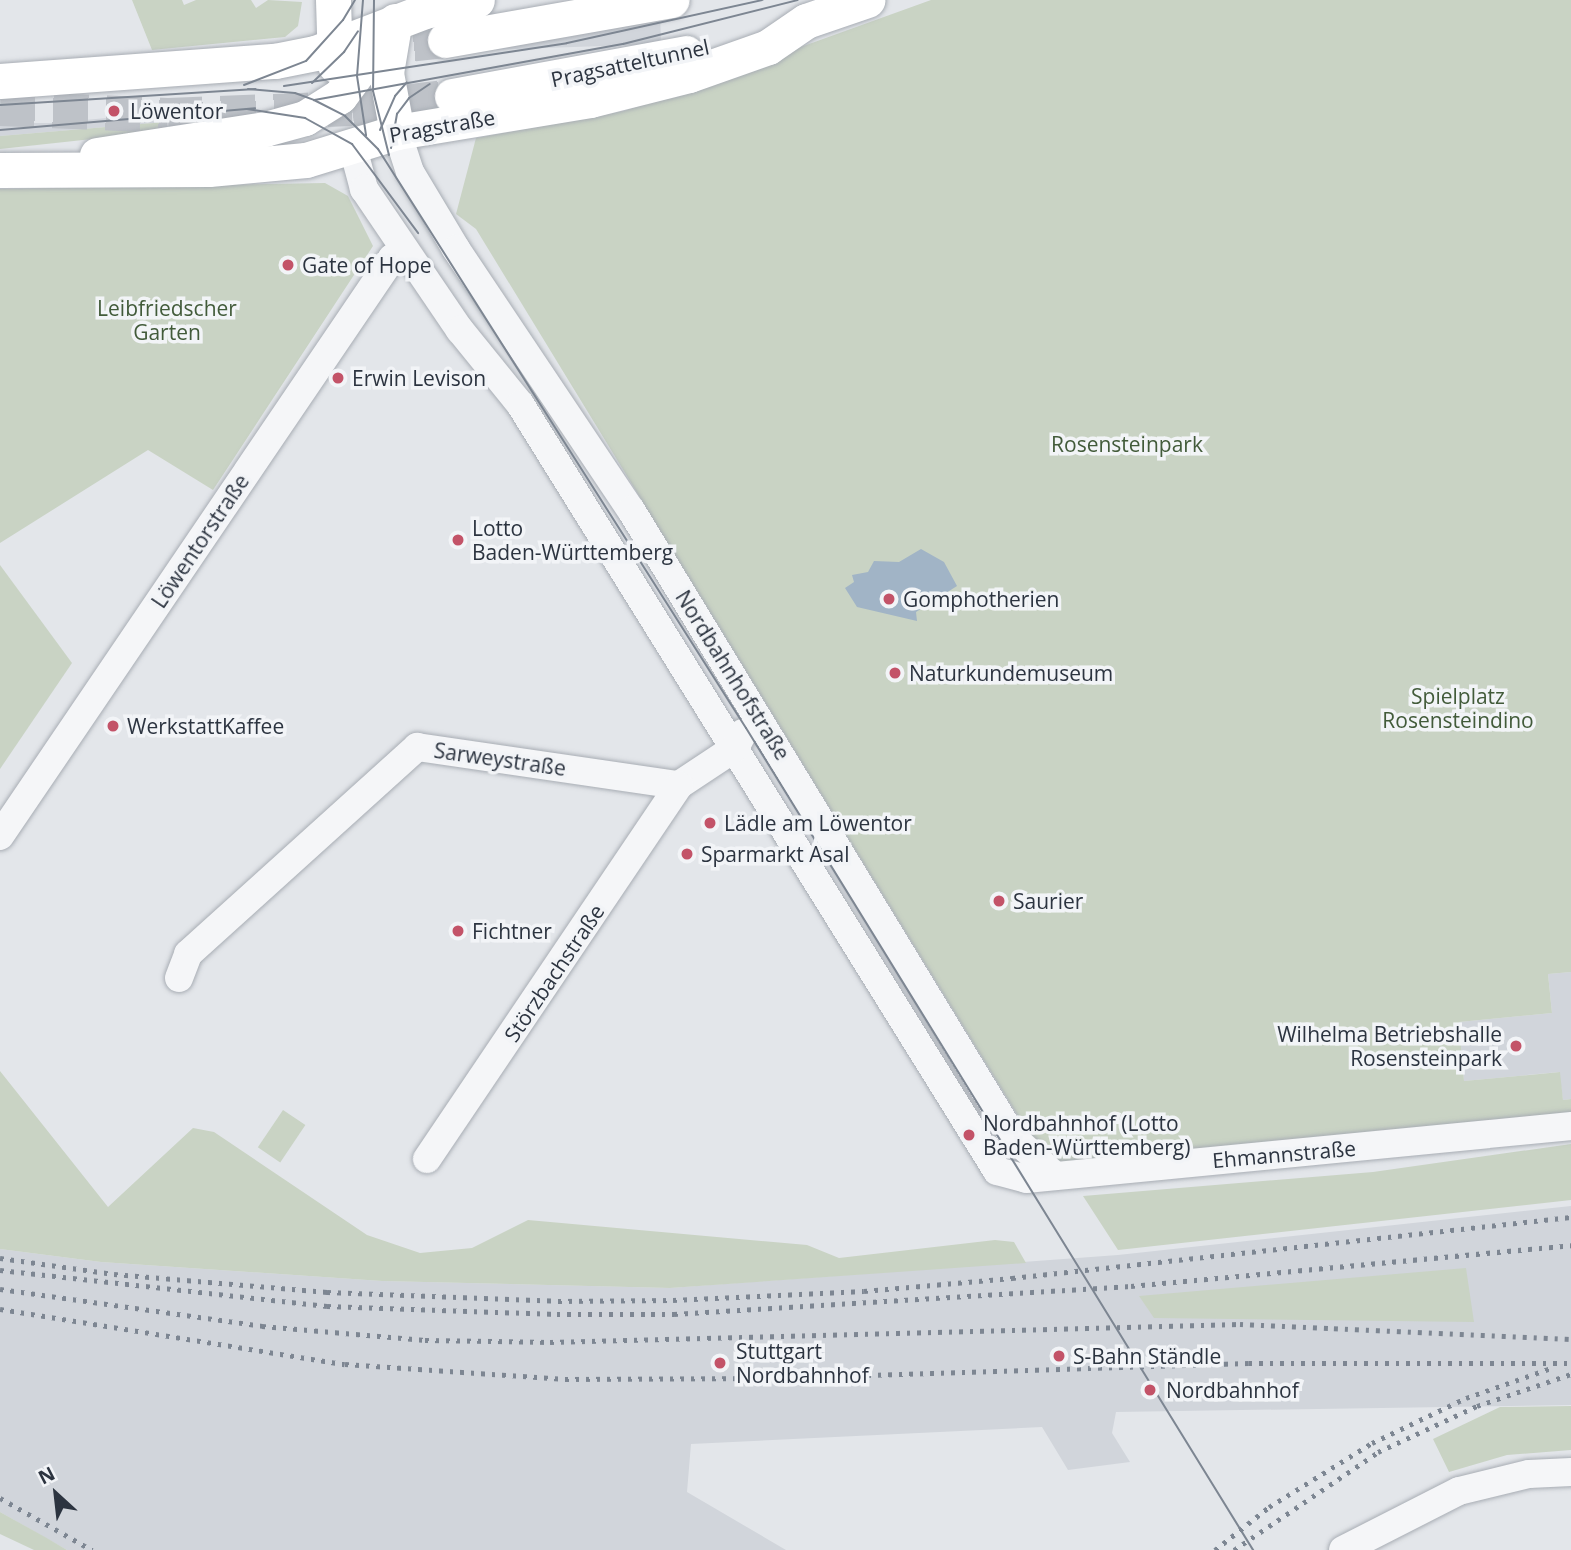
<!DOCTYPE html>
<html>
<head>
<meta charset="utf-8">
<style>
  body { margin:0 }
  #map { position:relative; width:1571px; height:1550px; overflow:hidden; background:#e3e6ea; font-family:"Open Sans",sans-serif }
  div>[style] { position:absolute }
  .built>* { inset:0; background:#d1d5db; transform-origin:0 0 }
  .green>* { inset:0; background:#c9d3c4; transform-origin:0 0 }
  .water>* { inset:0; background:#a1b4c6 }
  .major-tunnel>* { height:35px; margin-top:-17.5px; transform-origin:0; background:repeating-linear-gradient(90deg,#bec2c8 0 35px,transparent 0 53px) }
  .roads { filter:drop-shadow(0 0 2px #a8adb4) drop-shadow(0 0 2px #a8adb4) }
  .minor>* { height:28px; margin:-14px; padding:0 14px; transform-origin:14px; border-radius:14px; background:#f5f6f8 }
  .major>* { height:35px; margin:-17.5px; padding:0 17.5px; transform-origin:17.5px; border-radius:17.5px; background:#fff }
  .tram>* { height:2px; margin:-1px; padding:0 1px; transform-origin:1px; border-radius:1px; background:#7d8692 }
  .rail>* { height:5px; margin-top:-2.5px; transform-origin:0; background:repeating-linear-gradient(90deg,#7d8692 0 3.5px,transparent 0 10.5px) }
  .dots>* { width:19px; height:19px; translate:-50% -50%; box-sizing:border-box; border:4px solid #f2f4f7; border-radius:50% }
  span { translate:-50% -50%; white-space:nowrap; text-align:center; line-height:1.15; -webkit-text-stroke:7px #f2f4f7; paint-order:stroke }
  .street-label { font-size:21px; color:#2c3440 }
  .poi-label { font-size:21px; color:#2c3440 }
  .left { translate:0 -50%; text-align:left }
  .right { translate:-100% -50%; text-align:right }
  .park-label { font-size:21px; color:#425b3a }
  .north { position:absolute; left:21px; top:1459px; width:70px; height:70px; -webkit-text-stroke:5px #f2f4f7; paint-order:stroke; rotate:333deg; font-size:19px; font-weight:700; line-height:28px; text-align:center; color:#2c3440 }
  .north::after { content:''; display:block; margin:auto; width:24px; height:32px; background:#2c3440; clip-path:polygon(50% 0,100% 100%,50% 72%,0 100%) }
</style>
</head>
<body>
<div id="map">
  <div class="built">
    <div style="left:660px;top:13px;width:31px;height:218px;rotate:88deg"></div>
    <div style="clip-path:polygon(182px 111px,183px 119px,165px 122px,0 136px,0 123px,53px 123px)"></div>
    <div style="clip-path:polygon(1571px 972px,1571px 1099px,1563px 1100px,1559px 1072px,1464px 1081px,1459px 1022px,1552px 1013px,1548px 974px)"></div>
    <div style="clip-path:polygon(1571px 1206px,1571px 1405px,1116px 1412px,1112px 1433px,1130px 1462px,1068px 1470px,1042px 1427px,691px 1444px,687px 1492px,786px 1550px,67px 1550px,0 1512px,0 1249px,101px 1262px,382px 1281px,670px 1288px,1118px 1255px)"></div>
  </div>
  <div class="green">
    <div style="clip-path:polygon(132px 0,182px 0,184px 5px,196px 0,251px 0,256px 8px,268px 0,302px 2px,298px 26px,285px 37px,152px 50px)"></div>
    <div style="clip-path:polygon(931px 0,1571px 0,1571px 972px,1548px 974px,1552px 1013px,1459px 1022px,1464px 1081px,1560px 1072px,1563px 1100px,1571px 1099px,1571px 1126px,1054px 1175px,476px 229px,456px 214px,476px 138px,624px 111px)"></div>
    <div style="clip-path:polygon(165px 122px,166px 131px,0 149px,0 136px)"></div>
    <div style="clip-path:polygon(325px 183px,348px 196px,373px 246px,213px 490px,148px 450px,0 543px,0 189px)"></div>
    <div style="clip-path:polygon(0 565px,72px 663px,0 769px)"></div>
    <div style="clip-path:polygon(0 1071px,108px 1207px,193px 1128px,214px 1132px,367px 1235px,420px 1253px,472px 1248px,528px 1220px,807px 1245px,839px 1258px,995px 1240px,1014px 1242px,1026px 1263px,670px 1288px,382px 1281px,101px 1262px,0 1249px)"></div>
    <div style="left:283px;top:1110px;width:27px;height:45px;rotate:34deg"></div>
    <div style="clip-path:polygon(1571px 1144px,1571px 1200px,1118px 1250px,1083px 1196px,1373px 1172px)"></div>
    <div style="clip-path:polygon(1466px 1268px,1474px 1322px,1154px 1318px,1139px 1296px)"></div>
    <div style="clip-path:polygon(1571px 1406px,1571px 1450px,1507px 1455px,1449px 1472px,1433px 1439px,1500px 1407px)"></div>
    <div style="clip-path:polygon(0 1512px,45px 1537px,67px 1550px,34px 1550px,0 1534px)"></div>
  </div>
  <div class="water">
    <div style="clip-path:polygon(921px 549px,944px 562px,957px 586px,916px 612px,917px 621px,857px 607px,845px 588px,854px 582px,852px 575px,868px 572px,874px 561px,899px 562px)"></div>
  </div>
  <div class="major-tunnel">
    <div style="left:361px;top:49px;width:84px;rotate:-6.1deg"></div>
    <div style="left:0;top:108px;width:168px;rotate:2.4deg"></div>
    <div style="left:168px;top:115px;width:184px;rotate:-2.2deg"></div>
    <div style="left:352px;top:108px;width:101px;rotate:-6.8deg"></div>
  </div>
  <div class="roads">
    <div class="minor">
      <div style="left:397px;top:132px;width:42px;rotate:72deg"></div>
      <div style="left:410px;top:172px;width:90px;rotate:59.1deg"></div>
      <div style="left:456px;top:249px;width:314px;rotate:56.2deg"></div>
      <div style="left:631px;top:510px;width:734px;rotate:58.65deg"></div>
      <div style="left:1013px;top:1137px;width:56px;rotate:42.8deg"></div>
      <div style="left:352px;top:144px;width:47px;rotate:75.1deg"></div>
      <div style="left:364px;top:189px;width:171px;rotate:55.8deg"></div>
      <div style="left:460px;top:330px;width:95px;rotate:51deg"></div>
      <div style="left:520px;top:404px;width:903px;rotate:58.12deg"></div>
      <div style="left:997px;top:1171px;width:30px;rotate:15deg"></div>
      <div style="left:1026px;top:1179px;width:548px;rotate:-5.55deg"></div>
      <div style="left:0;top:836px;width:698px;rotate:-55.85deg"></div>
      <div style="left:392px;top:258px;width:14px;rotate:-34deg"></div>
      <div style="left:179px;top:978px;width:26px;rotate:-69deg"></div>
      <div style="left:188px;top:954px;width:309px;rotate:-42.1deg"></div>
      <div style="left:417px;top:747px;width:265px;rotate:8.3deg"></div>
      <div style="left:679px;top:785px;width:67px;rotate:-33.5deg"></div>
      <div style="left:735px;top:748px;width:17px;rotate:-62deg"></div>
      <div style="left:427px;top:1159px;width:451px;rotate:-56deg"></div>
      <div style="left:1343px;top:1550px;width:130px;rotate:-27deg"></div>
      <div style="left:1459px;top:1491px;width:72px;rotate:-13.7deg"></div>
      <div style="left:1529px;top:1474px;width:42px;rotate:-2.7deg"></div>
    </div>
    <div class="major">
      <div style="left:333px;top:0;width:65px;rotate:88.2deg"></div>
      <div style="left:393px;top:31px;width:43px;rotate:99.5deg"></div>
      <div style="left:386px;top:73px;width:60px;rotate:79.4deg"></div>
      <div style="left:445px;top:40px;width:230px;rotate:-10deg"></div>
      <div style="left:0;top:81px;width:276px;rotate:-4.2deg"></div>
      <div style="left:275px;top:61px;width:41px;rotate:-11.3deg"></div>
      <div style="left:315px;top:53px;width:118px;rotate:-20.9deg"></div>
      <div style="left:425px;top:11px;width:53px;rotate:-11.9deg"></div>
      <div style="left:452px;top:96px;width:238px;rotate:-10.4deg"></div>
      <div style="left:97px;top:155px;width:170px;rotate:-8.8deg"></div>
      <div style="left:265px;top:129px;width:41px;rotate:-15.4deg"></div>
      <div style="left:305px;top:118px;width:41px;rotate:-32.2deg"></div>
      <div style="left:340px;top:96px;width:93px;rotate:-53.7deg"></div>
      <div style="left:0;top:170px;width:209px;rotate:-0.3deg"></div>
      <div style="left:209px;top:169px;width:97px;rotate:-5.3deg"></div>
      <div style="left:306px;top:160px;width:95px;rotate:-17.1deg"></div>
      <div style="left:397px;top:132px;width:196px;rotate:-9.4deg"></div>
      <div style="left:590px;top:100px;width:102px;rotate:-14.2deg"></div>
      <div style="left:689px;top:75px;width:84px;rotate:-19.5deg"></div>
      <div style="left:768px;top:47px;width:46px;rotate:-34.4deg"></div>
      <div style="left:806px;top:21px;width:65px;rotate:-19deg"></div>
    </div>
  </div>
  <div class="tram">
    <div style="left:363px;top:0;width:76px;rotate:94.5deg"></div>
    <div style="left:357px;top:76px;width:60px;rotate:81.3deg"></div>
    <div style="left:374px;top:0;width:91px;rotate:90.6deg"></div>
    <div style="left:373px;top:91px;width:66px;rotate:76deg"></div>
    <div style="left:312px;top:83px;width:45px;rotate:-44.1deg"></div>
    <div style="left:344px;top:52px;width:25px;rotate:-56deg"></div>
    <div style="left:244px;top:85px;width:66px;rotate:-21.2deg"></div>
    <div style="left:306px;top:61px;width:55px;rotate:-47.9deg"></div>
    <div style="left:343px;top:20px;width:23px;rotate:-59deg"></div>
    <div style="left:284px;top:86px;width:286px;rotate:-8.6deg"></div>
    <div style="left:567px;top:43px;width:200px;rotate:-12.4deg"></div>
    <div style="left:248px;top:89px;width:47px;rotate:4.9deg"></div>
    <div style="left:295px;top:93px;width:20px;rotate:20deg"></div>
    <div style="left:314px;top:100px;width:35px;rotate:27deg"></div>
    <div style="left:345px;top:116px;width:47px;rotate:45deg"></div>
    <div style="left:378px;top:149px;width:686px;rotate:57.56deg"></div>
    <div style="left:746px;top:728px;width:966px;rotate:58.33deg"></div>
    <div style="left:314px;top:100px;width:314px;rotate:-10.3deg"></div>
    <div style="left:623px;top:44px;width:180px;rotate:-14.1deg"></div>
    <div style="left:0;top:105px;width:256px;rotate:-3.6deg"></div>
    <div style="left:247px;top:109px;width:59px;rotate:8.8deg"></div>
    <div style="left:305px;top:118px;width:54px;rotate:29deg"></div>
    <div style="left:352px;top:144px;width:111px;rotate:53.4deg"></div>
    <div style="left:0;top:130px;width:256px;rotate:-4.9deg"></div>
    <div style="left:380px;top:130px;width:37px;rotate:-66deg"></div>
    <div style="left:395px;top:96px;width:18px;rotate:-49deg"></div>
    <div style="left:391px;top:148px;width:35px;rotate:-80deg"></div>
    <div style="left:397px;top:114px;width:20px;rotate:-53deg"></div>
    <div style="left:409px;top:98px;width:25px;rotate:-34deg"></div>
  </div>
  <div class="rail">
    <div style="left:0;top:1258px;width:115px;rotate:8deg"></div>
    <div style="left:114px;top:1274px;width:214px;rotate:4.8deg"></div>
    <div style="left:327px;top:1292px;width:231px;rotate:2.2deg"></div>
    <div style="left:558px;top:1301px;width:115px;rotate:-0.5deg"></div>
    <div style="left:673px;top:1300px;width:191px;rotate:-2.7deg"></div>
    <div style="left:864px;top:1291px;width:149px;rotate:-5deg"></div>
    <div style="left:1012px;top:1278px;width:562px;rotate:-6.23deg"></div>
    <div style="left:0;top:1270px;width:329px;rotate:6.3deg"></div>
    <div style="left:327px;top:1306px;width:230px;rotate:2deg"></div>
    <div style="left:557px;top:1314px;width:117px"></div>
    <div style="left:674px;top:1314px;width:458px;rotate:-3.5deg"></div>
    <div style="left:1131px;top:1286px;width:442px;rotate:-5.3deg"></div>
    <div style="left:0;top:1289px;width:265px;rotate:8deg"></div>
    <div style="left:262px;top:1326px;width:164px;rotate:4.9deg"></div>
    <div style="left:425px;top:1340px;width:125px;rotate:0.9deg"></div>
    <div style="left:550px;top:1342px;width:690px;rotate:-1.49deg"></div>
    <div style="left:1240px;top:1324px;width:331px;rotate:2.6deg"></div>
    <div style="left:0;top:1309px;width:349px;rotate:9.1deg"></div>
    <div style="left:345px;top:1364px;width:221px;rotate:3.9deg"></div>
    <div style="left:565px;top:1379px;width:208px;rotate:-0.3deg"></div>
    <div style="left:773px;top:1378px;width:476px;rotate:-1.8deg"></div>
    <div style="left:1249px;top:1363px;width:322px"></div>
    <div style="left:0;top:1498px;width:106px;rotate:29.5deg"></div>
    <div style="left:1215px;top:1550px;width:69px;rotate:-38.5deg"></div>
    <div style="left:1269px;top:1507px;width:121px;rotate:-31.9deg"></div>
    <div style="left:1372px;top:1443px;width:104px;rotate:-25.6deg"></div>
    <div style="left:1466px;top:1398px;width:93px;rotate:-19.4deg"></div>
    <div style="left:1234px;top:1550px;width:174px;rotate:-34.2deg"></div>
    <div style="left:1378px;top:1452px;width:109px;rotate:-24.9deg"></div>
    <div style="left:1477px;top:1406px;width:99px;rotate:-18.8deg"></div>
  </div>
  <div class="dots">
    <div style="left:114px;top:111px;background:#c35368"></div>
    <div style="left:288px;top:265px;background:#c35368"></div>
    <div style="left:338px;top:378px;background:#c35368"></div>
    <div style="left:458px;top:540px;background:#c35368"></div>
    <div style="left:889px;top:599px;background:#c35368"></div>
    <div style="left:895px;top:673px;background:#c35368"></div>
    <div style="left:113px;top:726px;background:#c35368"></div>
    <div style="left:710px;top:823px;background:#c35368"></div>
    <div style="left:687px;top:854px;background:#c35368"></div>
    <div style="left:999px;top:901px;background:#c35368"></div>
    <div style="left:458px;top:931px;background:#c35368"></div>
    <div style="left:1516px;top:1046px;background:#c35368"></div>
    <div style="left:969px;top:1135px;background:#c35368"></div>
    <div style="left:1059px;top:1356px;background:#c35368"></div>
    <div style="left:720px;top:1363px;background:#c35368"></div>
    <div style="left:1150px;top:1390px;background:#c35368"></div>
  </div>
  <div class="street-label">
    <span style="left:630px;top:63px;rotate:-12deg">Pragsatteltunnel</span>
    <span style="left:442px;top:126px;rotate:-10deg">Pragstraße</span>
    <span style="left:200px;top:541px;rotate:-56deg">Löwentorstraße</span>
    <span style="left:733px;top:675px;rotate:58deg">Nordbahnhofstraße</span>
    <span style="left:500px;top:759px;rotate:8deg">Sarweystraße</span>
    <span style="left:554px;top:973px;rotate:-56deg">Störzbachstraße</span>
    <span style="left:1284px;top:1154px;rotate:-5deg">Ehmannstraße</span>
  </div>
  <div class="poi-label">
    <span class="left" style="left:130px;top:111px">Löwentor</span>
    <span class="left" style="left:302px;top:265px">Gate of Hope</span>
    <span class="left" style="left:352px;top:378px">Erwin Levison</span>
    <span class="left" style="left:472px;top:540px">Lotto<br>Baden-Württemberg</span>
    <span class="left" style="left:903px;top:599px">Gomphotherien</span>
    <span class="left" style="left:909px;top:673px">Naturkundemuseum</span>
    <span class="left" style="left:127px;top:726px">WerkstattKaffee</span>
    <span class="left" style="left:724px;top:823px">Lädle am Löwentor</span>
    <span class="left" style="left:701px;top:854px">Sparmarkt Asal</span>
    <span class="left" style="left:1013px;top:901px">Saurier</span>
    <span class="left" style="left:472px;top:931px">Fichtner</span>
    <span class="right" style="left:1502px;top:1046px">Wilhelma Betriebshalle<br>Rosensteinpark</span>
    <span class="left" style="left:983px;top:1135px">Nordbahnhof (Lotto<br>Baden-Württemberg)</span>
    <span class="left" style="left:736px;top:1363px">Stuttgart<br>Nordbahnhof</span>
    <span class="left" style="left:1073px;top:1356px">S-Bahn Ständle</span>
    <span class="left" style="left:1166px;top:1390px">Nordbahnhof</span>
  </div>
  <div class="park-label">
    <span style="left:167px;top:320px">Leibfriedscher<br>Garten</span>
    <span style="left:1127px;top:444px">Rosensteinpark</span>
    <span style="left:1458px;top:708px">Spielplatz<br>Rosensteindino</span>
  </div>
  <div class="north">N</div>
</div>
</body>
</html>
